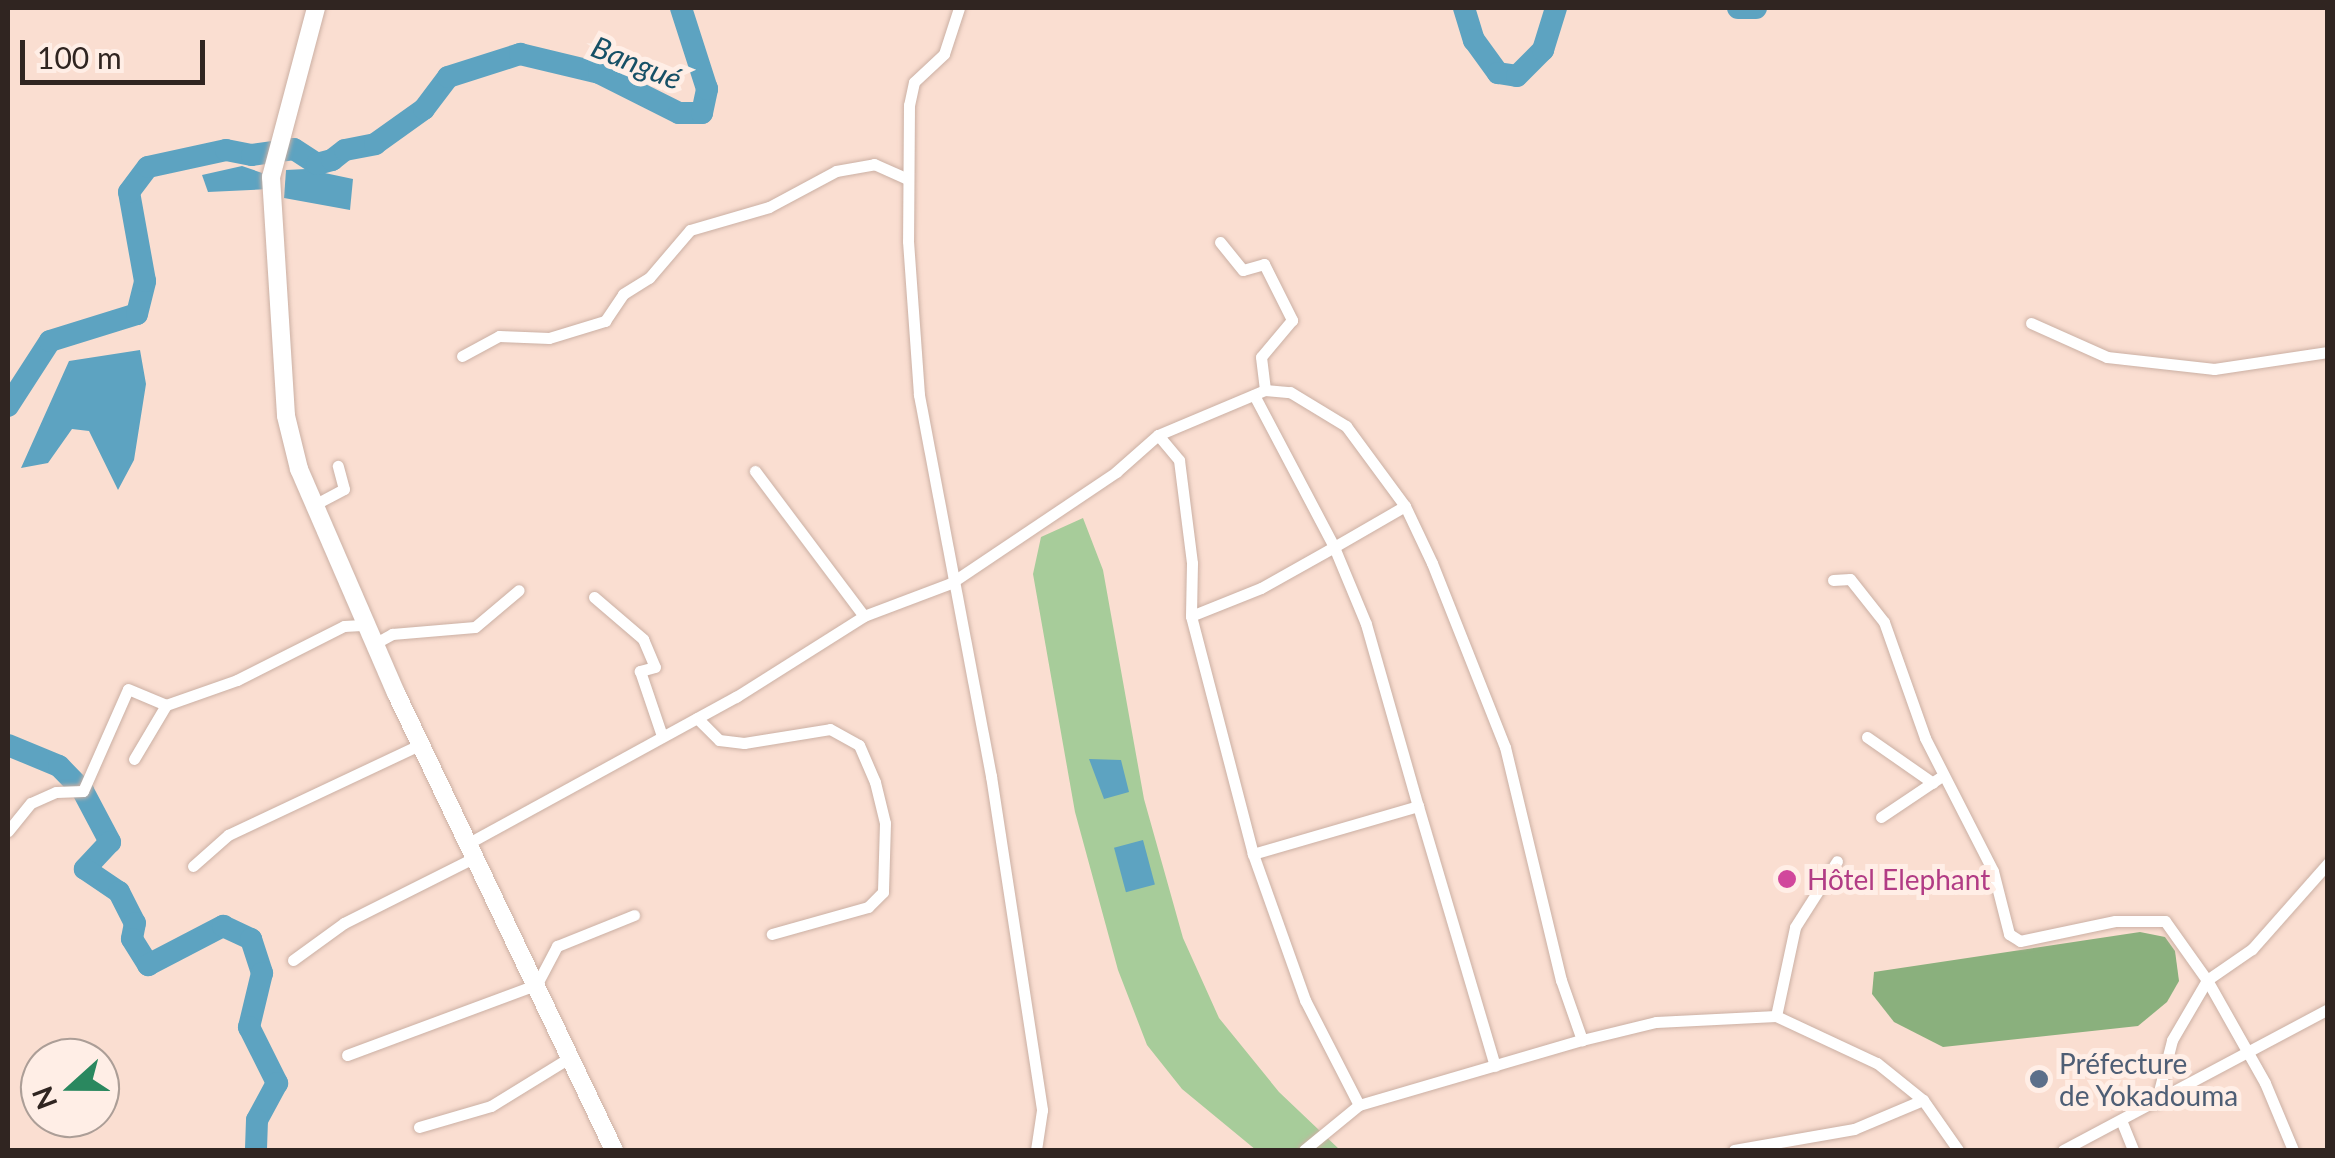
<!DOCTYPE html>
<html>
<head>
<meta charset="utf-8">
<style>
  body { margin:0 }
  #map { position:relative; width:2335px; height:1158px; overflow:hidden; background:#faded1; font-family:Lato,sans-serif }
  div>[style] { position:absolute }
  .green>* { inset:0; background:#a7cc9a }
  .forest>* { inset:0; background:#8ab07d }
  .water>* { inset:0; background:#5da3c1; transform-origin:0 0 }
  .river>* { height:22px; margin:-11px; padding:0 11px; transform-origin:11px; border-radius:11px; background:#5da3c1 }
  .roads { filter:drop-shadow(0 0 2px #cbb0a4) drop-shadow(0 0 2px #cbb0a4) }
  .minor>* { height:11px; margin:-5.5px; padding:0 5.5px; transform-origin:5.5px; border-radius:5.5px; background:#fff }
  .secondary>* { height:18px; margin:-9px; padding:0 9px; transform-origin:9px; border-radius:9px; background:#fff }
  .dots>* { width:28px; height:28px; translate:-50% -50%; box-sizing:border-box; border:5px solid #ffeee6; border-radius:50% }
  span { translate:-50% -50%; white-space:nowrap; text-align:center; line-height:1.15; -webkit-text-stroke:10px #ffeee6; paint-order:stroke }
  .hotel-label { font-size:28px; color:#b23c85 }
  .left { translate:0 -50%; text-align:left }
  .service-label { font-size:28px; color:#4e5e75 }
  .water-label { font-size:30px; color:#165066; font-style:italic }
  .frame { position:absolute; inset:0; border:10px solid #302521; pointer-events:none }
  .north { position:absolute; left:20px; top:1038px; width:100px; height:100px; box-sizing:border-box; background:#ffeee6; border:2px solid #ac9e97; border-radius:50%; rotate:249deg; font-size:28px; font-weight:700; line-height:40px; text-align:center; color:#302521 }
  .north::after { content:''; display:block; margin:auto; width:35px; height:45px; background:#2a885f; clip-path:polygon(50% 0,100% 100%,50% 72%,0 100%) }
  .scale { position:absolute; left:20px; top:40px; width:185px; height:45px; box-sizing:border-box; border:5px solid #302521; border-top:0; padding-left:12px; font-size:30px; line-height:35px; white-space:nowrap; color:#302521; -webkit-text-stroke:8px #ffeee6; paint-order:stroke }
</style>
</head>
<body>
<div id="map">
  <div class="green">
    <div style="clip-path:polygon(1083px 518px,1103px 570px,1144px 799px,1183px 938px,1219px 1018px,1279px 1092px,1340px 1150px,1256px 1150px,1182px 1089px,1147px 1045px,1118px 970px,1075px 812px,1033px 574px,1041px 537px)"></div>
  </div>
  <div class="forest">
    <div style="clip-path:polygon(2140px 932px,2165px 937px,2175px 951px,2179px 981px,2167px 1002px,2138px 1026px,1943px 1047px,1894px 1022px,1872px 994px,1874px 972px)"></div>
  </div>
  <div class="water">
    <div style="clip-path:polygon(242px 166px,268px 175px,269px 189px,208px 192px,202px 175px)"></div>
    <div style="clip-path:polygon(306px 169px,353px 179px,350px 210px,284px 198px,286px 170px)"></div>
    <div style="clip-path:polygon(140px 350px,146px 384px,134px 460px,118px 490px,89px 431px,72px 429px,48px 463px,21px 468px,69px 361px)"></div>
    <div style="clip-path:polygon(1089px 759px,1121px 760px,1129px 792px,1104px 799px)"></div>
    <div style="left:1143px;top:840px;width:46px;height:30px;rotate:75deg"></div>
  </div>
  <div class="river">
    <div style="left:1464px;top:8px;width:34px;rotate:73deg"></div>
    <div style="left:1474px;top:40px;width:41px;rotate:54deg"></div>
    <div style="left:1498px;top:73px;width:19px;rotate:9deg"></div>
    <div style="left:1517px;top:76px;width:37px;rotate:-45deg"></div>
    <div style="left:1543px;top:50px;width:44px;rotate:-72.8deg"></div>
    <div style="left:1738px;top:8px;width:18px"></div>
    <div style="left:8px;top:406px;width:77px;rotate:-57.1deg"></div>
    <div style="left:50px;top:341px;width:91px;rotate:-17.2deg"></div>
    <div style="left:137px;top:314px;width:34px;rotate:-76deg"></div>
    <div style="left:145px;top:281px;width:90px;rotate:-100.2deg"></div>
    <div style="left:129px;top:192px;width:31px;rotate:-53deg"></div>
    <div style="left:148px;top:167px;width:80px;rotate:-12.3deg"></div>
    <div style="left:226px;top:150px;width:26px;rotate:11deg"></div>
    <div style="left:252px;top:155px;width:42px;rotate:-8.1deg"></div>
    <div style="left:294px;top:149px;width:27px;rotate:33deg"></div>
    <div style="left:317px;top:164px;width:16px;rotate:-15deg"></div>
    <div style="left:332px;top:160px;width:16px;rotate:-38deg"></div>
    <div style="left:345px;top:150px;width:31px;rotate:-11deg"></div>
    <div style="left:375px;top:144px;width:60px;rotate:-35.5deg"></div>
    <div style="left:424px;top:109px;width:40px;rotate:-53deg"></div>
    <div style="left:448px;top:77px;width:76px;rotate:-17.7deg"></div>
    <div style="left:520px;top:54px;width:81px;rotate:13.5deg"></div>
    <div style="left:599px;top:73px;width:89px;rotate:26.6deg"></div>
    <div style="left:679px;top:113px;width:23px"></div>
    <div style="left:702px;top:113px;width:25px;rotate:-78deg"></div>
    <div style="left:707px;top:89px;width:85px;rotate:-107.8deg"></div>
    <div style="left:8px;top:745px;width:55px;rotate:22.4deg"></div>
    <div style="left:59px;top:766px;width:35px;rotate:46deg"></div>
    <div style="left:83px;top:791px;width:58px;rotate:62.1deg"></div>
    <div style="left:110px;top:842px;width:37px;rotate:133deg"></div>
    <div style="left:85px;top:869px;width:41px;rotate:34.1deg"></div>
    <div style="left:119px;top:892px;width:35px;rotate:63deg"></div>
    <div style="left:135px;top:923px;width:16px;rotate:101deg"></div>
    <div style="left:132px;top:939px;width:31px;rotate:58deg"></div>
    <div style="left:148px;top:965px;width:85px;rotate:-27.5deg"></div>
    <div style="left:223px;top:926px;width:31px;rotate:25deg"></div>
    <div style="left:251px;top:939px;width:36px;rotate:72deg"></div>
    <div style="left:262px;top:973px;width:56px;rotate:103.5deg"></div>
    <div style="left:249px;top:1027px;width:63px;rotate:63.4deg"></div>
    <div style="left:277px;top:1083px;width:42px;rotate:118.4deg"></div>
    <div style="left:257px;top:1120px;width:30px;rotate:92deg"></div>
  </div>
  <div class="roads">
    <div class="minor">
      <div style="left:959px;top:8px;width:48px;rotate:108.1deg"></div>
      <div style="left:944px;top:54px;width:41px;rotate:137deg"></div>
      <div style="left:914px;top:82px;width:24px;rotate:102deg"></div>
      <div style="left:909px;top:105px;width:136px;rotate:90.4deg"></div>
      <div style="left:908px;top:241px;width:154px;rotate:85.9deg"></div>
      <div style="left:919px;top:395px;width:388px;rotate:79.3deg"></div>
      <div style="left:991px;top:776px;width:338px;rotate:81.3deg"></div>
      <div style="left:1042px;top:1110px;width:40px;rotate:98.5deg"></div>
      <div style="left:1220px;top:242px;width:36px;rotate:51deg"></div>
      <div style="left:1243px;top:270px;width:22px;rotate:-16deg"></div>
      <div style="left:1264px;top:264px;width:63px;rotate:63.4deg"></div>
      <div style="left:1292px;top:320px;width:48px;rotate:130deg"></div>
      <div style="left:1261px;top:357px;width:33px;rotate:83deg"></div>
      <div style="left:2031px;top:323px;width:83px;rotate:24.1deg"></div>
      <div style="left:2107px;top:357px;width:108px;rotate:6.4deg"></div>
      <div style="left:2214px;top:369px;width:115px;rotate:-8.5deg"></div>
      <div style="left:462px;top:356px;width:42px;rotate:-28.4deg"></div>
      <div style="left:499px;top:336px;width:50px;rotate:2.3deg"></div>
      <div style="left:549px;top:338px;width:59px;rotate:-16.9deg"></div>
      <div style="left:605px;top:321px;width:32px;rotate:-56deg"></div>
      <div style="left:623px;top:294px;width:31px;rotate:-32deg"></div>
      <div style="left:649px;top:278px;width:63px;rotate:-49.5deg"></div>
      <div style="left:690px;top:230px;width:82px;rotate:-16.2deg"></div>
      <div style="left:769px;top:207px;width:76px;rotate:-28.2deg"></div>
      <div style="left:836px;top:171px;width:39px;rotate:-10deg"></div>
      <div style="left:874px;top:164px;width:36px;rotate:24deg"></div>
      <div style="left:1254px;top:395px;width:172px;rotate:62.2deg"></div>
      <div style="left:1334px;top:547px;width:82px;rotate:-30deg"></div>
      <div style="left:1158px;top:435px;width:33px;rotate:50deg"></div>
      <div style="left:1179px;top:460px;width:104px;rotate:82.8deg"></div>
      <div style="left:1192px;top:563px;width:53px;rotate:91.1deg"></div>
      <div style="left:1191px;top:616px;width:246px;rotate:75.4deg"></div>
      <div style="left:1253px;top:854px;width:155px;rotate:70.4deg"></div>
      <div style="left:1305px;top:1000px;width:118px;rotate:62.8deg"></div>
      <div style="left:1359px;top:1105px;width:232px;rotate:-16.3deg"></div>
      <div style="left:755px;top:471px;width:181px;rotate:53.1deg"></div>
      <div style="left:312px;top:506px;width:36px;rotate:-28deg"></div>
      <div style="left:344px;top:489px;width:24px;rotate:-105deg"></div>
      <div style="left:1833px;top:580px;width:17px;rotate:-3deg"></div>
      <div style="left:1850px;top:579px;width:55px;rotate:51.7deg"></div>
      <div style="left:1884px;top:622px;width:123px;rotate:70.5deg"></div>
      <div style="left:1925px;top:738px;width:149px;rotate:62.9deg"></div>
      <div style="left:1993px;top:871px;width:65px;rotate:75.7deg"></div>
      <div style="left:2009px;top:934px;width:13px;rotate:32deg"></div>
      <div style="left:2020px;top:941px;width:97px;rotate:-11.9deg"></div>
      <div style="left:2115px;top:921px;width:50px"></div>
      <div style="left:2165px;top:921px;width:72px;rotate:54.6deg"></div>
      <div style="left:2207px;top:980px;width:55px;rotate:-34.6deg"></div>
      <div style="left:2252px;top:949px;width:115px;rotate:-48.5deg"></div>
      <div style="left:594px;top:597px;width:65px;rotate:40.6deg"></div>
      <div style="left:643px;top:639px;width:30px;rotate:67deg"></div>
      <div style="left:655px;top:667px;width:16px;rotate:165deg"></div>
      <div style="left:640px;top:671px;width:69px;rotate:71.3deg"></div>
      <div style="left:1191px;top:616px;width:75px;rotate:-21.8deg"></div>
      <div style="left:1261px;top:588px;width:84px;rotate:-29.3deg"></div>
      <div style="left:1334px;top:547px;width:83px;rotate:67.4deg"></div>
      <div style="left:1366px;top:624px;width:189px;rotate:74.1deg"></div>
      <div style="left:1418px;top:806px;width:172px;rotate:163.8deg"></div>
      <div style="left:374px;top:644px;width:21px;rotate:-29deg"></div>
      <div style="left:392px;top:634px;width:83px;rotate:-4.8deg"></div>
      <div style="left:475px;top:627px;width:57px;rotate:-40.1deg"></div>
      <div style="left:697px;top:718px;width:31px;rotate:45deg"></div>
      <div style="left:719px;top:740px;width:25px;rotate:7deg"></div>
      <div style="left:744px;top:743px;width:87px;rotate:-9.2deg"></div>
      <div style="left:830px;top:729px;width:33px;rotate:29deg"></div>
      <div style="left:859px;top:745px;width:40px;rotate:66.6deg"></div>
      <div style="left:875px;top:782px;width:42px;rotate:76.3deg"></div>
      <div style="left:885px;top:823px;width:69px;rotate:91.7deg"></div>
      <div style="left:883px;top:892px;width:21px;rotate:135deg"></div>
      <div style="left:868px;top:907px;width:100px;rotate:164.3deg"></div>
      <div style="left:1867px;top:737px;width:80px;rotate:34.9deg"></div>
      <div style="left:134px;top:759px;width:63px;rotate:-59.3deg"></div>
      <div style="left:166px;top:705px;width:75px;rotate:-19.4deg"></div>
      <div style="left:237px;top:680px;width:120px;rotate:-26.8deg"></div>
      <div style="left:344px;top:626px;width:22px;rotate:-3deg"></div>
      <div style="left:1418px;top:806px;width:271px;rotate:73.5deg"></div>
      <div style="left:1881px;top:817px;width:70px;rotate:-33.9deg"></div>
      <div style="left:8px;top:831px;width:36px;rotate:-51deg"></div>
      <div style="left:31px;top:803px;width:27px;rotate:-24deg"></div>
      <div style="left:56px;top:792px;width:27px;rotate:-2deg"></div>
      <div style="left:83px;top:791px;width:111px;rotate:-66.2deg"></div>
      <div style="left:128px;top:689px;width:41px;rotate:22.8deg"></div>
      <div style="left:467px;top:844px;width:307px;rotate:-28.7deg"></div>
      <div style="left:736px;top:697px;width:151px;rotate:-32.3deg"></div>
      <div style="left:864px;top:616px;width:93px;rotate:-20.8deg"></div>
      <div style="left:951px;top:583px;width:199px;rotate:-33.9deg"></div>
      <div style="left:1116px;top:472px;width:56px;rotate:-41.4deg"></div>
      <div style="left:1158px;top:435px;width:116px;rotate:-22.8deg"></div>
      <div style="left:1265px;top:390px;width:25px;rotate:5deg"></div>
      <div style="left:1290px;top:392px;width:66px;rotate:31.3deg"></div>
      <div style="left:1346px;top:426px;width:99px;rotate:53.6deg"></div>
      <div style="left:1405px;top:506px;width:63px;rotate:64.7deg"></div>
      <div style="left:1432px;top:563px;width:198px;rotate:68.4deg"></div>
      <div style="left:1505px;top:747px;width:240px;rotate:76.5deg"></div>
      <div style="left:1561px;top:980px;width:64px;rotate:70.7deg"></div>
      <div style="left:1582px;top:1040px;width:76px;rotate:-13.7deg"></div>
      <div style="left:1656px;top:1022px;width:120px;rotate:-2.9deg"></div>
      <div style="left:1776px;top:1016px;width:111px;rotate:25deg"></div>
      <div style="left:1877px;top:1063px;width:59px;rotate:38.8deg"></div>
      <div style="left:1923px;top:1100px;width:61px;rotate:55deg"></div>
      <div style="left:193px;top:866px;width:47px;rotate:-41.5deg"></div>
      <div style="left:228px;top:835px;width:213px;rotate:-25.2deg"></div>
      <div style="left:293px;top:960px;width:63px;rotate:-36deg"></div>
      <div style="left:344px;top:923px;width:144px;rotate:-26.7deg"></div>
      <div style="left:2207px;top:980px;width:118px;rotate:60.6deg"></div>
      <div style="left:2265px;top:1083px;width:73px;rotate:67.3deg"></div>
      <div style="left:1776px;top:1016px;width:91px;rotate:-77.9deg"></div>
      <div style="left:1795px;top:927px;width:78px;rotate:-57.5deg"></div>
      <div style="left:347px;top:1055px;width:192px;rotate:-20.4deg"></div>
      <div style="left:527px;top:988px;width:13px;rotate:-29deg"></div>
      <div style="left:538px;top:982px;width:41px;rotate:-62.2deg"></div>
      <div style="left:557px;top:946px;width:83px;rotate:-21.9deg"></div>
      <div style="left:2156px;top:1103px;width:65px;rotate:-75.7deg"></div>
      <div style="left:2172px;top:1040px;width:69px;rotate:-59.7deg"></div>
      <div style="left:2121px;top:1120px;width:32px;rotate:68deg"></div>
      <div style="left:419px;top:1127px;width:75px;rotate:-16.3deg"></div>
      <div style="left:491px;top:1106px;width:92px;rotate:-31.6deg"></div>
      <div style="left:1304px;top:1150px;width:71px;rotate:-39.3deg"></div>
      <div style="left:1734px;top:1150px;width:122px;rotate:-9.9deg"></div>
      <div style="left:1854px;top:1129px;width:75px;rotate:-22.8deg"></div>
      <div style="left:2063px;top:1150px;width:300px;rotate:-28deg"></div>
    </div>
    <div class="secondary">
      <div style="left:316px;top:8px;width:175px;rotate:104.9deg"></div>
      <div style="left:271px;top:177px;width:239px;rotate:86.4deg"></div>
      <div style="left:286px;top:416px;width:55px;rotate:76.2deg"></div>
      <div style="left:299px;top:469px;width:244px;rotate:66.6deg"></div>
      <div style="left:396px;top:693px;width:506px;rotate:64.5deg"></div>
    </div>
  </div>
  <div class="dots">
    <div style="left:1787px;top:879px;background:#d1479c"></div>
    <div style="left:2039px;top:1079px;background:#5c6f8a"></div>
  </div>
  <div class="hotel-label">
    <span class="left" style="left:1807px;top:879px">Hôtel Elephant</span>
  </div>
  <div class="service-label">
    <span class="left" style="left:2059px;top:1079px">Préfecture<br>de Yokadouma</span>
  </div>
  <div class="water-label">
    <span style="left:637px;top:62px;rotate:22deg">Bangué</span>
  </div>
  <div class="frame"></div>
  <div class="north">N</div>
  <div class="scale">100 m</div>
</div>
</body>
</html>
